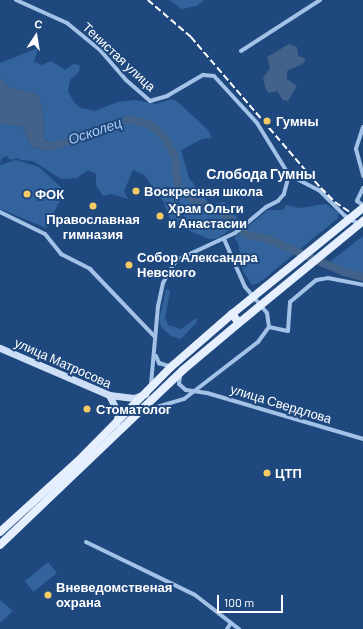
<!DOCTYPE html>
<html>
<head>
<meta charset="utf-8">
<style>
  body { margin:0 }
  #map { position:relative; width:363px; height:629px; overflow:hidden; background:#1f497e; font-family:Barlow,sans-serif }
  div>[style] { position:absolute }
  .green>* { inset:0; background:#32639d; transform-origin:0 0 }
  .water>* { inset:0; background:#436289 }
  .river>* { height:8px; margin:-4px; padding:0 4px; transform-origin:4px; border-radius:4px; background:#436289 }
  .minor>* { height:4px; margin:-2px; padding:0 2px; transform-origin:2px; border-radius:2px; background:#a3c2e7 }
  .secondary>* { height:7px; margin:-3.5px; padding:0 3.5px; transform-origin:3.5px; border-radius:3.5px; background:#cddff6 }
  .primary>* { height:8px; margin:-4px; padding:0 4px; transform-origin:4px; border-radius:4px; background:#e5effd }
  .rail>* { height:1.5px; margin-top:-0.75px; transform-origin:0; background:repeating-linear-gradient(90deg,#fff 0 7px,transparent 0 10px) }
  .primary-bridge>* { height:8px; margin:-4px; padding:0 4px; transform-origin:4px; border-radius:4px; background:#e5effd }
  .dots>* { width:11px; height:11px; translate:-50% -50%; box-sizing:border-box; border:2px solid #1f497e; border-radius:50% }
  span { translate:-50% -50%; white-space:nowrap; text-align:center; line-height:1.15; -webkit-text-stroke:4px #1f497e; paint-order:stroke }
  .street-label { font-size:13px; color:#fff }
  .poi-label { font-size:13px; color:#fff; font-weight:700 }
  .left { translate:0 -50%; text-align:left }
  .water-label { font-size:14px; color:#aeccef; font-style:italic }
  .neighbourhood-label { font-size:14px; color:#fff; font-weight:700 }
  .north { position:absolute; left:16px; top:16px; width:40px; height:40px; -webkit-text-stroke:3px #1f497e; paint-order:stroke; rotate:12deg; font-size:11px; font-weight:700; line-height:16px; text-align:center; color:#fff }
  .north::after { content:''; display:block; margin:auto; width:14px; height:18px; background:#fff; clip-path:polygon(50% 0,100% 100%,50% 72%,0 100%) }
  .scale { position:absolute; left:217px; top:595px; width:66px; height:18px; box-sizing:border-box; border:2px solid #fff; border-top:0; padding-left:5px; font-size:12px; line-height:14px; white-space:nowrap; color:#fff; -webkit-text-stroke:3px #1f497e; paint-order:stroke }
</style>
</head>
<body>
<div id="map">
  <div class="green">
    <div style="clip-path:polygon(169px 0,204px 0,197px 6px,182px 9px)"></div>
    <div style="clip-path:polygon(38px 48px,34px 62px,42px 65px,51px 61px,65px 70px,73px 64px,80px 65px,79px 72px,70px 80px,68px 91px,74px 102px,81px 108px,95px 111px,117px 102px,135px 100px,156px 104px,172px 99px,179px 103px,208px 130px,212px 138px,202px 139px,181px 150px,189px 178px,210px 205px,224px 202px,229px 206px,238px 219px,236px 225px,218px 238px,209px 239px,178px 226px,170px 219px,163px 201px,144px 175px,133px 170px,124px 191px,128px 199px,111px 194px,103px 196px,96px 185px,96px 174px,88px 170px,77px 178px,61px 179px,33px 161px,20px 160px,18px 158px,10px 160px,7px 156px,2px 158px,0 163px,0 124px,22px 126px,31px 146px,46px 151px,48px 141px,44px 137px,43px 112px,38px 94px,9px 87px,0 78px,0 63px)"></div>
    <div style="clip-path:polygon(16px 160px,39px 167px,65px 191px,46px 228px,0 209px,0 165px)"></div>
    <div style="clip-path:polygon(326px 204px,338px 212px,338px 218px,259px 283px,252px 285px,243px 271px,238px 243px,234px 238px,268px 210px,283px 210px,286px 205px,299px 208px)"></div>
    <div style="clip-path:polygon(363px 236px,363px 279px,341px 274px,326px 265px)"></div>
    <div style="clip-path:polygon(166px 289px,170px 291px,165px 318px,168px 325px,181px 329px,196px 318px,197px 322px,181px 339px,171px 336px,162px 328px,159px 320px)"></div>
    <div style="left:48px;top:562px;width:14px;height:30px;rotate:51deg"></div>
    <div style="clip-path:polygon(0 600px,13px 611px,0 623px)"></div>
  </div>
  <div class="water">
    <div style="clip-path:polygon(289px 44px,297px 47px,298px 56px,305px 58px,305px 60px,304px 63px,287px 71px,287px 79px,297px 86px,288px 101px,283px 100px,277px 91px,269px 93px,266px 90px,263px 78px,270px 68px,267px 57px)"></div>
    <div style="clip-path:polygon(0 78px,9px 87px,38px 94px,43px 112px,44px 137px,49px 147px,47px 151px,31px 146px,22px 126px,0 124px)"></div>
  </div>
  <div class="river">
    <div style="left:41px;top:140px;width:9px;rotate:49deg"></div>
    <div style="left:47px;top:147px;width:13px;rotate:-13deg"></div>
    <div style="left:60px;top:144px;width:75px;rotate:-19.4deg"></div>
    <div style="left:131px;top:119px;width:22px;rotate:18deg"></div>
    <div style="left:152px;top:126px;width:18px;rotate:43deg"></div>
    <div style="left:165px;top:138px;width:21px;rotate:62deg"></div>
    <div style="left:175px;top:157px;width:30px;rotate:84deg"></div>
    <div style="left:178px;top:187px;width:26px;rotate:39deg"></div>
    <div style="left:198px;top:203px;width:28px;rotate:21deg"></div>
    <div style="left:224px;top:213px;width:30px;rotate:44deg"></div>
    <div style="left:246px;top:234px;width:23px;rotate:13deg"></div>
    <div style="left:268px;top:239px;width:83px;rotate:23.5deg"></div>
    <div style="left:344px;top:272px;width:20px;rotate:15deg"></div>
  </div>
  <div class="minor">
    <div style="left:16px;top:0;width:56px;rotate:24.3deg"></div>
    <div style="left:67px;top:23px;width:43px;rotate:39.3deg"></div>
    <div style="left:100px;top:50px;width:40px;rotate:49deg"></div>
    <div style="left:126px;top:80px;width:32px;rotate:41deg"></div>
    <div style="left:150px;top:101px;width:18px;rotate:-16deg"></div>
    <div style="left:167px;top:96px;width:42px;rotate:-30.3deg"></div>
    <div style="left:203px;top:75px;width:11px;rotate:5deg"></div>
    <div style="left:214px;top:76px;width:64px;rotate:47.5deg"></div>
    <div style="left:257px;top:123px;width:61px;rotate:58.4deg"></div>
    <div style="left:289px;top:175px;width:20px;rotate:105deg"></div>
    <div style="left:284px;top:194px;width:9px;rotate:131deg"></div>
    <div style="left:278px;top:201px;width:13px;rotate:153deg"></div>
    <div style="left:266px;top:207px;width:40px;rotate:140deg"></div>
    <div style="left:235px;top:233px;width:62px;rotate:155.1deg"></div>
    <div style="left:179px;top:259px;width:8px;rotate:135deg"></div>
    <div style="left:173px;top:265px;width:21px;rotate:119deg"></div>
    <div style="left:163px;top:283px;width:24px;rotate:102deg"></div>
    <div style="left:158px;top:306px;width:79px;rotate:95.1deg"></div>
    <div style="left:241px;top:51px;width:94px;rotate:-32.8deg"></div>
    <div style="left:363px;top:127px;width:23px;rotate:108deg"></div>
    <div style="left:356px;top:149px;width:28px;rotate:75deg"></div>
    <div style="left:289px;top:175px;width:34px;rotate:27deg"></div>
    <div style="left:319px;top:190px;width:37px;rotate:45deg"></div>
    <div style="left:345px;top:216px;width:16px;rotate:30deg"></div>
    <div style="left:363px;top:188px;width:14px;rotate:115deg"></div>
    <div style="left:357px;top:201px;width:7px;rotate:34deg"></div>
    <div style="left:0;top:212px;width:50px;rotate:26.1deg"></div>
    <div style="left:45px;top:234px;width:26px;rotate:51deg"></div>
    <div style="left:61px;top:254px;width:33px;rotate:27deg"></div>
    <div style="left:90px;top:269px;width:94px;rotate:46.3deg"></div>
    <div style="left:269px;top:327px;width:19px;rotate:12deg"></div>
    <div style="left:288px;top:331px;width:29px;rotate:-86deg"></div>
    <div style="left:290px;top:302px;width:34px;rotate:-40deg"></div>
    <div style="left:316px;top:280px;width:12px;rotate:-9deg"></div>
    <div style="left:328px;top:278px;width:36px;rotate:11deg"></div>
    <div style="left:156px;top:356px;width:8px;rotate:67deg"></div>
    <div style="left:159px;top:363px;width:13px;rotate:18deg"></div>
    <div style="left:180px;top:376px;width:8px;rotate:97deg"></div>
    <div style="left:179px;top:384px;width:9px;rotate:41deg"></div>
    <div style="left:186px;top:390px;width:21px;rotate:8deg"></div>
    <div style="left:207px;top:393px;width:163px;rotate:16.4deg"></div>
    <div style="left:143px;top:411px;width:43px;rotate:-16.3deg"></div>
    <div style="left:184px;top:399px;width:93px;rotate:-37.6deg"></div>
    <div style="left:258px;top:342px;width:19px;rotate:-54deg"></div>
    <div style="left:269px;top:327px;width:14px;rotate:-98deg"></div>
    <div style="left:267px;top:313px;width:34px;rotate:-130deg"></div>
    <div style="left:245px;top:287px;width:52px;rotate:-113.6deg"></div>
    <div style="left:86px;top:542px;width:121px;rotate:25.9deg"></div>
    <div style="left:195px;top:595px;width:56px;rotate:37.7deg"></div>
    <div style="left:227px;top:629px;width:7px;rotate:-56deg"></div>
  </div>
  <div class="secondary">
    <div style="left:0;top:348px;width:119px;rotate:23.3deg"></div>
    <div style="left:109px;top:395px;width:20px;rotate:63deg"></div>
    <div style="left:118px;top:413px;width:11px;rotate:100deg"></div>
    <div style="left:109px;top:395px;width:25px;rotate:7deg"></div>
    <div style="left:134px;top:398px;width:12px;rotate:-20deg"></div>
  </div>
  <div class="primary">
    <div style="left:0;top:532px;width:104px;rotate:-42.3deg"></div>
    <div style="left:77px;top:462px;width:134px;rotate:-45.3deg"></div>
    <div style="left:171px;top:367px;width:81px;rotate:-41deg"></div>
    <div style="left:232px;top:314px;width:11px;rotate:52deg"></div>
    <div style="left:239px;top:323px;width:73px;rotate:140deg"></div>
    <div style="left:183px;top:370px;width:253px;rotate:136.3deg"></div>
  </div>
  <div class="rail">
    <div style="left:148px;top:0;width:57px;rotate:40.7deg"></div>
    <div style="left:191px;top:37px;width:199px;rotate:49.3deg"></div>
    <div style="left:321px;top:188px;width:20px;rotate:45deg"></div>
    <div style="left:335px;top:202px;width:34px;rotate:34deg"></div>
  </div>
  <div class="primary-bridge">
    <div style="left:232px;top:314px;width:169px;rotate:-39deg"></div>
    <div style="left:239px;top:323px;width:161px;rotate:-39.4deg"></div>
  </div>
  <div class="dots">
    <div style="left:267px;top:121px;background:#f5cb63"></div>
    <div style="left:136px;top:191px;background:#f5cb63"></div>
    <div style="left:27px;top:194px;background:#f5cb63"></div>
    <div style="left:93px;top:206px;background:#f5cb63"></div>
    <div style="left:160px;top:216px;background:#f5cb63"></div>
    <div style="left:129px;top:265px;background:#f5cb63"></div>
    <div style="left:87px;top:409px;background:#f5cb63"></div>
    <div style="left:267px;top:473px;background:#f5cb63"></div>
    <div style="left:48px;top:595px;background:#f5cb63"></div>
  </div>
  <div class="street-label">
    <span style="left:119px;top:57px;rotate:43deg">Тенистая улица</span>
    <span style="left:63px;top:363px;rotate:24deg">улица Матросова</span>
    <span style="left:281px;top:404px;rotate:17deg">улица Свердлова</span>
  </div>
  <div class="poi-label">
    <span class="left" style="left:276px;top:121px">Гумны</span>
    <span class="left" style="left:144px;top:191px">Воскресная школа</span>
    <span class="left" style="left:35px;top:194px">ФОК</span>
    <span class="left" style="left:168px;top:216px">Храм Ольги<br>и Анастасии</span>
    <span style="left:93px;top:227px">Православная<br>гимназия</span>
    <span class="left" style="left:137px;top:265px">Собор Александра<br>Невского</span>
    <span class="left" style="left:96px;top:409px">Стоматолог</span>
    <span class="left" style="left:275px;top:473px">ЦТП</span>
    <span class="left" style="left:56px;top:595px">Вневедомственая<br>охрана</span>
  </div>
  <div class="water-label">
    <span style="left:95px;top:131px;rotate:-19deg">Осколец</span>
  </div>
  <div class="neighbourhood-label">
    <span style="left:261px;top:174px">Слобода Гумны</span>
  </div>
  <div class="north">С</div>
  <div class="scale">100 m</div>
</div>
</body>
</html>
